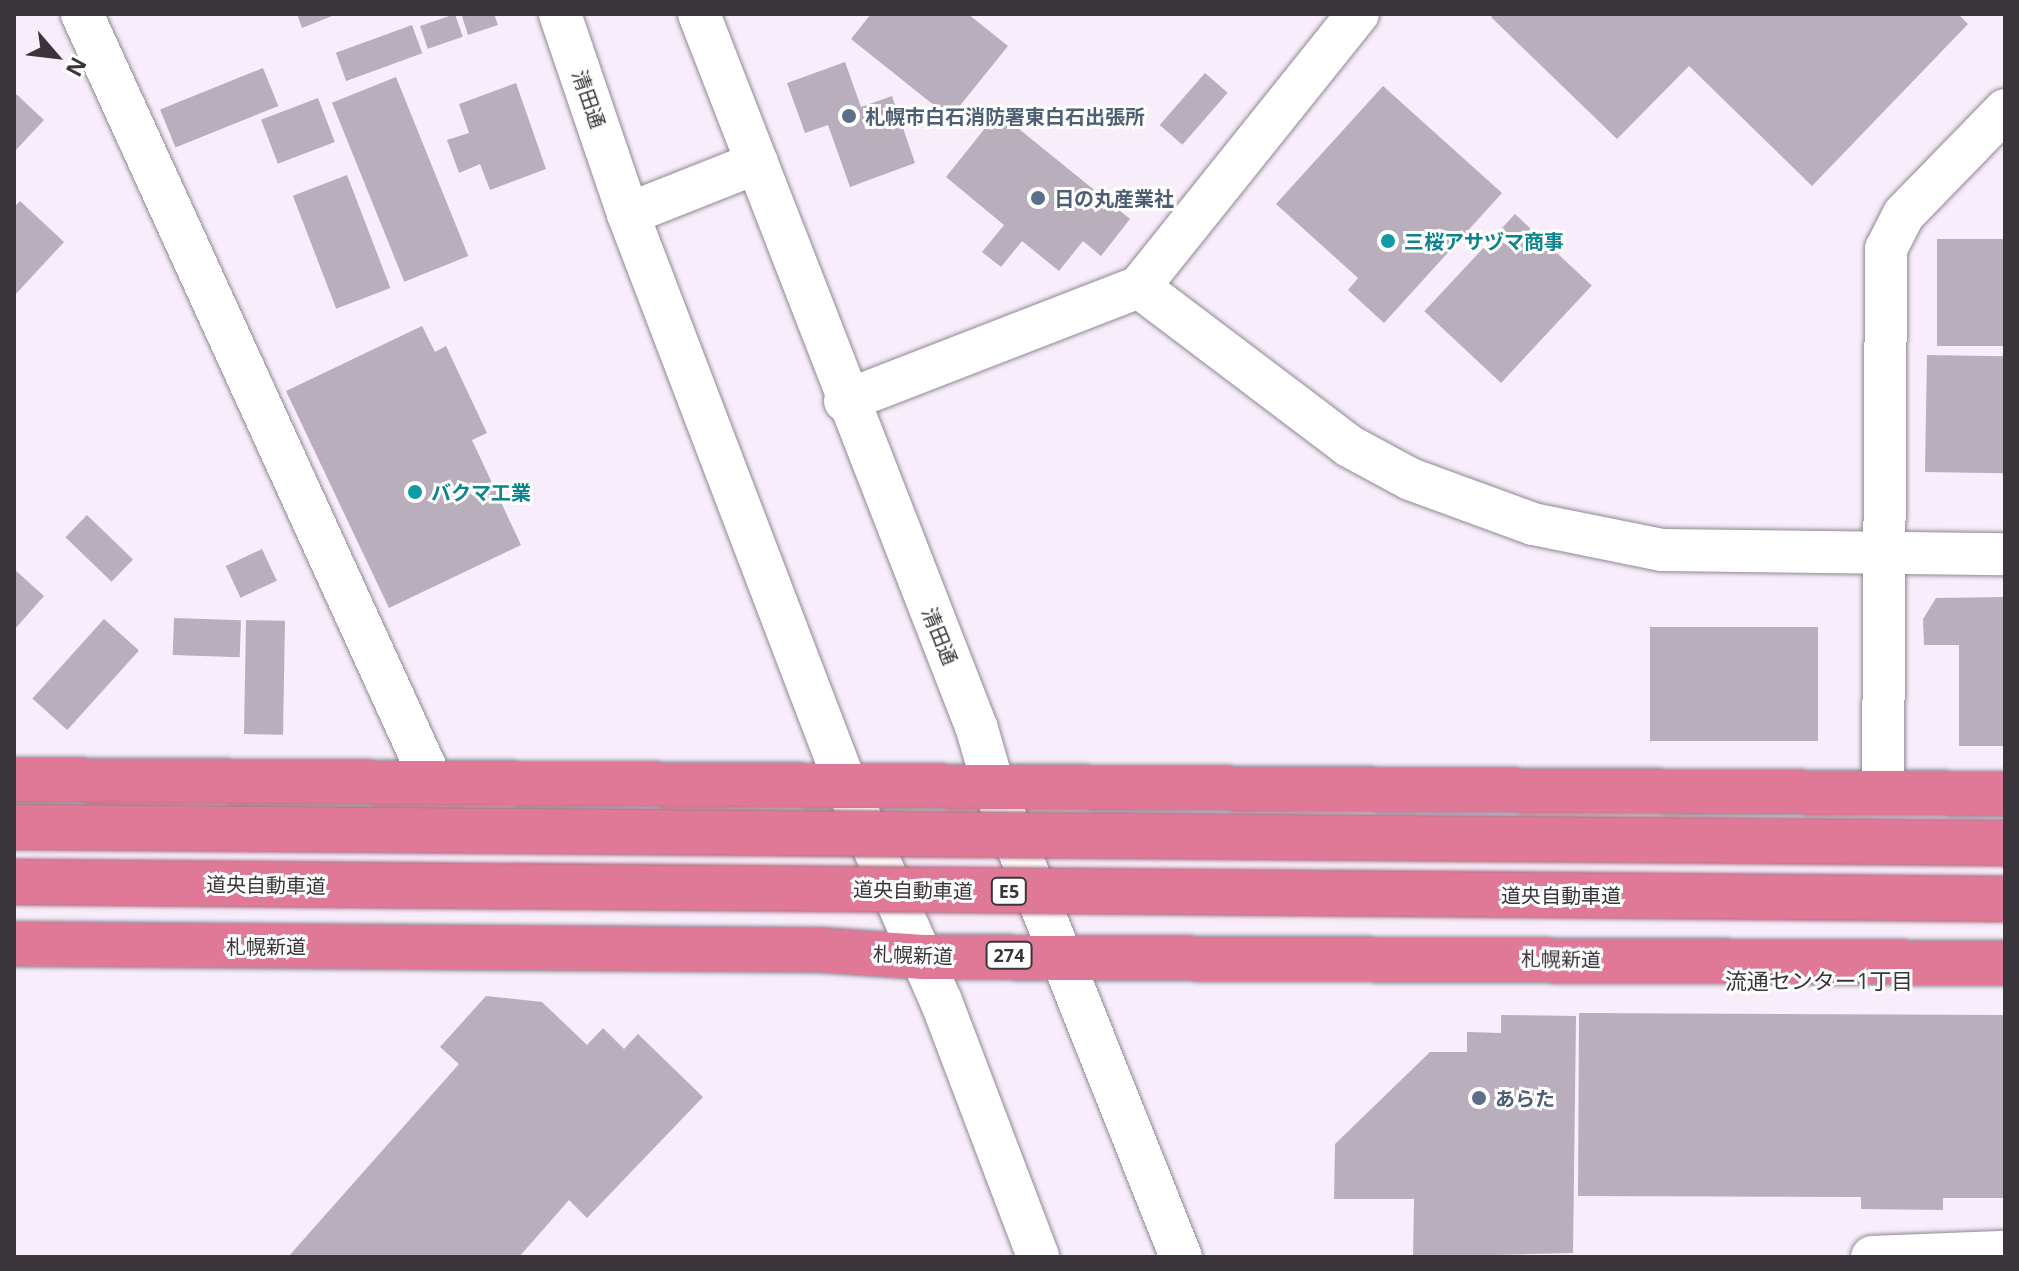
<!DOCTYPE html>
<html>
<head>
<meta charset="utf-8">
<style>
  body { margin:0 }
  #map { position:relative; width:2019px; height:1271px; overflow:hidden; background:#f8edfb; font-family:"Open Sans","Noto Sans JP",sans-serif }
  div>[style] { position:absolute }
  .building>* { inset:0; background:#b9aebc; transform-origin:0 0 }
  .roads { filter:drop-shadow(0 0 2px #908794) drop-shadow(0 0 2px #908794) }
  .minor>* { height:42px; margin:-21px; padding:0 21px; transform-origin:21px; border-radius:21px; background:#fff }
  .highway>* { height:44px; margin:-22px; padding:0 22px; transform-origin:22px; border-radius:22px; background:#e07997 }
  .bridges { filter:drop-shadow(0 0 2px #a66176) drop-shadow(0 0 2px #a66176) }
  .highway-bridge>* { height:44px; margin:-22px; padding:0 22px; transform-origin:22px; border-radius:22px; background:#e07997 }
  .dots>* { width:22px; height:22px; translate:-50% -50%; box-sizing:border-box; border:4px solid #fff; border-radius:50% }
  span { translate:-50% -50%; white-space:nowrap; text-align:center; line-height:1.15; -webkit-text-stroke:6px #fff; paint-order:stroke }
  .shield-label span { padding:2px 6px; background:#fff; border:2px solid; border-radius:6px; -webkit-text-stroke-width:0 }
  .shield-label { font-size:18px; color:#39353a; font-weight:700 }
  .street-label { font-size:20px; color:#39353a }
  .service-label { font-size:20px; color:#4e5e75; font-weight:700 }
  .left { translate:0 -50%; text-align:left }
  .culture-label { font-size:20px; color:#0d838f; font-weight:700 }
  .neighbourhood-label { font-size:22px; color:#39353a }
  .frame { position:absolute; inset:0; border:16px solid #39353a; pointer-events:none }
  .north { position:absolute; left:16px; top:16px; width:80px; height:80px; -webkit-text-stroke:6px #fff; paint-order:stroke; rotate:118deg; font-size:22px; font-weight:700; line-height:32px; text-align:center; color:#39353a }
  .north::after { content:''; display:block; margin:auto; width:28px; height:36px; background:#39353a; clip-path:polygon(50% 0,100% 100%,50% 72%,0 100%) }
</style>
</head>
<body>
<div id="map">
  <div class="building">
    <div style="clip-path:polygon(297px 14px,337px 14px,302px 28px)"></div>
    <div style="left:455px;top:14px;width:24px;height:37px;rotate:71deg"></div>
    <div style="clip-path:polygon(494px 14px,498px 25px,468px 35px,462px 16px)"></div>
    <div style="clip-path:polygon(871px 14px,968px 14px,1008px 46px,950px 118px,851px 39px)"></div>
    <div style="clip-path:polygon(1494px 14px,1958px 14px,1968px 24px,1812px 186px,1689px 66px,1617px 139px,1491px 17px)"></div>
    <div style="left:412px;top:25px;width:30px;height:81px;rotate:70deg"></div>
    <div style="clip-path:polygon(845px 62px,861px 107px,892px 96px,915px 163px,850px 187px,828px 125px,805px 133px,787px 83px)"></div>
    <div style="left:263px;top:68px;width:41px;height:111px;rotate:68deg"></div>
    <div style="left:1205px;top:73px;width:30px;height:69px;rotate:41deg"></div>
    <div style="left:396px;top:77px;width:193px;height:69px;rotate:68deg"></div>
    <div style="clip-path:polygon(516px 83px,546px 169px,490px 190px,480px 164px,459px 173px,447px 140px,469px 133px,459px 104px)"></div>
    <div style="clip-path:polygon(1383px 86px,1502px 193px,1384px 323px,1348px 290px,1358px 278px,1276px 204px)"></div>
    <div style="clip-path:polygon(14px 92px,44px 120px,14px 152px)"></div>
    <div style="left:318px;top:98px;width:47px;height:61px;rotate:69deg"></div>
    <div style="clip-path:polygon(998px 112px,1130px 219px,1101px 256px,1083px 241px,1059px 271px,1022px 241px,1001px 267px,982px 252px,1004px 225px,946px 177px)"></div>
    <div style="left:347px;top:175px;width:121px;height:58px;rotate:69deg"></div>
    <div style="clip-path:polygon(20px 201px,64px 242px,14px 296px,14px 207px)"></div>
    <div style="left:1515px;top:214px;width:105px;height:133px;rotate:43deg"></div>
    <div style="left:1937px;top:239px;width:68px;height:107px"></div>
    <div style="clip-path:polygon(422px 326px,435px 352px,446px 346px,487px 433px,472px 440px,521px 545px,389px 608px,286px 391px)"></div>
    <div style="left:1927px;top:355px;width:78px;height:117px;rotate:1deg"></div>
    <div style="left:87px;top:515px;width:64px;height:31px;rotate:44deg"></div>
    <div style="left:262px;top:549px;width:35px;height:40px;rotate:65deg"></div>
    <div style="clip-path:polygon(14px 569px,44px 596px,14px 630px)"></div>
    <div style="clip-path:polygon(2005px 597px,2005px 746px,1959px 746px,1959px 645px,1924px 645px,1923px 619px,1936px 598px)"></div>
    <div style="left:174px;top:618px;width:67px;height:37px;rotate:2deg"></div>
    <div style="left:104px;top:619px;width:47px;height:107px;rotate:42deg"></div>
    <div style="left:246px;top:620px;width:39px;height:114px;rotate:1deg"></div>
    <div style="left:1650px;top:627px;width:168px;height:114px"></div>
    <div style="clip-path:polygon(486px 996px,542px 1002px,587px 1045px,603px 1028px,624px 1049px,638px 1034px,703px 1097px,587px 1218px,569px 1200px,519px 1257px,288px 1257px,459px 1064px,440px 1047px)"></div>
    <div style="clip-path:polygon(1579px 1013px,2005px 1015px,2005px 1198px,1943px 1198px,1943px 1210px,1861px 1209px,1861px 1197px,1578px 1196px)"></div>
    <div style="clip-path:polygon(1501px 1015px,1576px 1016px,1573px 1253px,1413px 1257px,1414px 1199px,1334px 1199px,1335px 1144px,1430px 1052px,1467px 1052px,1467px 1032px,1501px 1033px)"></div>
  </div>
  <div class="roads">
    <div class="minor">
      <div style="left:82px;top:14px;width:846px;rotate:65.49deg"></div>
      <div style="left:560px;top:14px;width:211px;rotate:71.2deg"></div>
      <div style="left:628px;top:214px;width:611px;rotate:69.1deg"></div>
      <div style="left:846px;top:785px;width:236px;rotate:66.3deg"></div>
      <div style="left:941px;top:1001px;width:274px;rotate:69.2deg"></div>
      <div style="left:699px;top:14px;width:767px;rotate:68.75deg"></div>
      <div style="left:977px;top:729px;width:61px;rotate:73.9deg"></div>
      <div style="left:994px;top:788px;width:505px;rotate:68.26deg"></div>
      <div style="left:628px;top:214px;width:139px;rotate:-21.6deg"></div>
      <div style="left:1139px;top:287px;width:263px;rotate:37.1deg"></div>
      <div style="left:1349px;top:446px;width:69px;rotate:28.4deg"></div>
      <div style="left:1410px;top:479px;width:131px;rotate:20.1deg"></div>
      <div style="left:1533px;top:524px;width:132px;rotate:11.4deg"></div>
      <div style="left:1662px;top:550px;width:343px;rotate:0.7deg"></div>
      <div style="left:845px;top:401px;width:315px;rotate:-21.2deg"></div>
      <div style="left:1139px;top:287px;width:350px;rotate:-51.3deg"></div>
      <div style="left:1883px;top:792px;width:543px;rotate:-89.68deg"></div>
      <div style="left:1886px;top:249px;width:39px;rotate:-63deg"></div>
      <div style="left:1904px;top:214px;width:145px;rotate:-45.8deg"></div>
      <div style="left:1872px;top:1257px;width:133px;rotate:-2.2deg"></div>
    </div>
    <div class="highway">
      <div style="left:14px;top:780px;width:1991px;rotate:0.4deg"></div>
      <div style="left:14px;top:944px;width:807px;rotate:0.43deg"></div>
      <div style="left:821px;top:950px;width:102px;rotate:3.9deg"></div>
      <div style="left:923px;top:957px;width:1082px;rotate:0.32deg"></div>
    </div>
  </div>
  <div class="bridges">
    <div class="highway-bridge">
      <div style="left:14px;top:827px;width:1991px;rotate:0.46deg"></div>
      <div style="left:14px;top:882px;width:1991px;rotate:0.49deg"></div>
    </div>
  </div>
  <div class="dots">
    <div style="left:849px;top:116px;background:#5c6f8a"></div>
    <div style="left:1038px;top:198px;background:#5c6f8a"></div>
    <div style="left:1388px;top:241px;background:#0f9aa8"></div>
    <div style="left:415px;top:492px;background:#0f9aa8"></div>
    <div style="left:1479px;top:1098px;background:#5c6f8a"></div>
  </div>
  <div class="shield-label">
    <span style="left:1009px;top:891px">E5</span>
    <span style="left:1009px;top:955px">274</span>
  </div>
  <div class="street-label">
    <span style="left:589px;top:99px;rotate:71deg">清田通</span>
    <span style="left:940px;top:636px;rotate:68deg">清田通</span>
    <span style="left:266px;top:885px;rotate:1deg">道央自動車道</span>
    <span style="left:913px;top:890px;rotate:1deg">道央自動車道</span>
    <span style="left:1561px;top:895px">道央自動車道</span>
    <span style="left:266px;top:946px">札幌新道</span>
    <span style="left:913px;top:955px;rotate:2deg">札幌新道</span>
    <span style="left:1561px;top:959px;rotate:1deg">札幌新道</span>
  </div>
  <div class="service-label">
    <span class="left" style="left:865px;top:116px">札幌市白石消防署東白石出張所</span>
    <span class="left" style="left:1054px;top:198px">日の丸産業社</span>
    <span class="left" style="left:1495px;top:1098px">あらた</span>
  </div>
  <div class="culture-label">
    <span class="left" style="left:1404px;top:241px">三桜アサヅマ商事</span>
    <span class="left" style="left:431px;top:492px">バクマ工業</span>
  </div>
  <div class="neighbourhood-label">
    <span style="left:1819px;top:981px">流通センター1丁目</span>
  </div>
  <div class="frame"></div>
  <div class="north">N</div>
</div>
</body>
</html>
